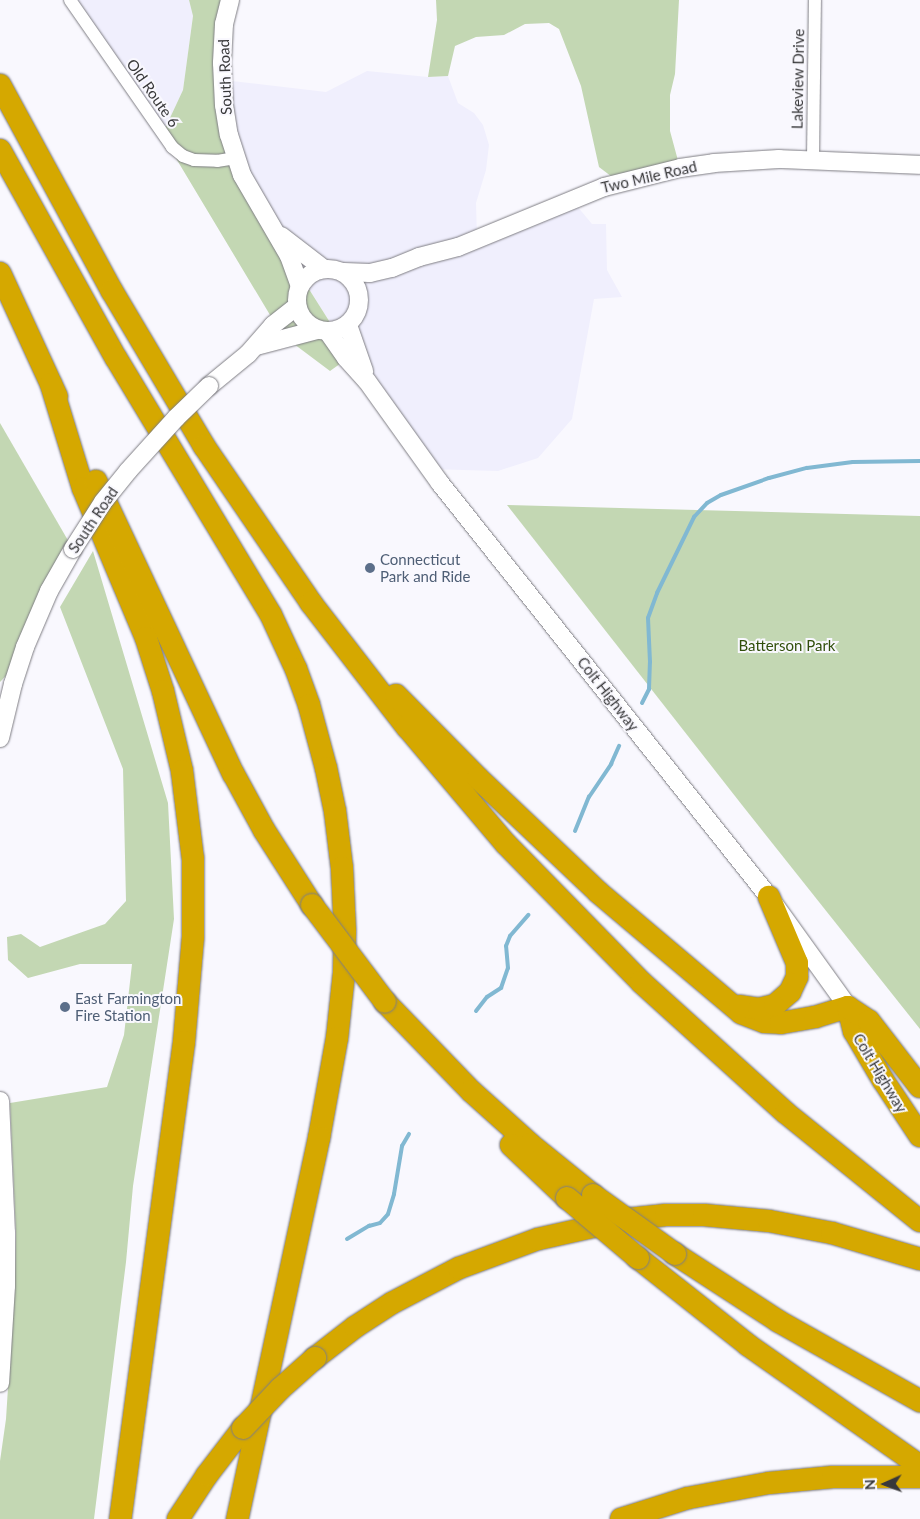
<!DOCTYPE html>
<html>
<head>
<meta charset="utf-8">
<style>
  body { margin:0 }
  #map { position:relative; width:920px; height:1519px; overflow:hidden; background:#f9f8fe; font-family:Lato,sans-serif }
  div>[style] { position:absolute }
  .built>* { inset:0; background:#f0effd }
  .green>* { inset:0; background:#c3d7b3 }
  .stream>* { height:4px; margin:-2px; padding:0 2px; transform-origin:2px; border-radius:2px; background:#81b8d2 }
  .roads { filter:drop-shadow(0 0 1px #7e7d83) drop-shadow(0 0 1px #7e7d83) }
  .street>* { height:12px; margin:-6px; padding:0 6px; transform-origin:6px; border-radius:6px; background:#fff }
  .secondary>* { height:18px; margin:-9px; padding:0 9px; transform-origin:9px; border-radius:9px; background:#fff }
  .secondary>.ring { margin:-9px; padding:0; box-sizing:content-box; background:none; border:18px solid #fff; border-radius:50% }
  .highway>* { height:22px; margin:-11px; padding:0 11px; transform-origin:11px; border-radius:11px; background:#d5a800 }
  .bridges { filter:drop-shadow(0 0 1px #7e7d83) drop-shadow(0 0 1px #7e7d83) }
  .secondary-bridge>* { height:18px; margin:-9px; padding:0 9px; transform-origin:9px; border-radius:9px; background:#fff }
  .highway-bridge>* { height:22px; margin:-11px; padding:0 11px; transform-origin:11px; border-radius:11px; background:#d5a800 }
  .dots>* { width:14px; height:14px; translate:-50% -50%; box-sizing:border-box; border:2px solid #f9f8fe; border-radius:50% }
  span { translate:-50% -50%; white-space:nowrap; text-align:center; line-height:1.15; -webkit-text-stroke:4px #f9f8fe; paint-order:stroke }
  .street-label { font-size:15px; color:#38383a }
  .service-label { font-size:15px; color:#4e5e75 }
  .left { translate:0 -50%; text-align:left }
  .park-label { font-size:15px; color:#314f0b }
  .north { position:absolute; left:860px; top:1459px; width:50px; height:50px; -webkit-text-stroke:4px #f9f8fe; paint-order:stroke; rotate:268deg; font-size:14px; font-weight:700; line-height:20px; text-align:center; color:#38383a }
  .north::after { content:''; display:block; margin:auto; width:18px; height:22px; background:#38383a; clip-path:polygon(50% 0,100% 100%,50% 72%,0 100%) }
</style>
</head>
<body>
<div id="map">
  <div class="built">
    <div style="clip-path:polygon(70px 0,189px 0,193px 16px,183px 90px,162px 135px)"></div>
    <div style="clip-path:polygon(367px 71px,428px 77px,448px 76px,458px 103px,474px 113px,483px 125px,489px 145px,486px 170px,476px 203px,477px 238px,572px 200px,592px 224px,606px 224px,607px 270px,622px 297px,594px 299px,572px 419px,538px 458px,498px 471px,428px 469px,367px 381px,295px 267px,247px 184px,223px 80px,326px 92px)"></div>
  </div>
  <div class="green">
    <div style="clip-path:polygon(189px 0,230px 0,228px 133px,295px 267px,367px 381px,344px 361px,330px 371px,282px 335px,162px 135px,183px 90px,193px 16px)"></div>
    <div style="clip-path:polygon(436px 0,679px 0,675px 74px,670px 95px,670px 131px,680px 168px,620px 183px,599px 167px,581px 86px,559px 29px,549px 23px,525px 24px,504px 35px,476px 37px,455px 46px,448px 76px,428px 77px,437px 20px)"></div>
    <div style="clip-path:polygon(0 423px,73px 549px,24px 657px,0 682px)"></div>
    <div style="clip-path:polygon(507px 505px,920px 516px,920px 1029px,742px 805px)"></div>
    <div style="clip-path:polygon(93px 551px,168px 803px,174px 919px,133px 1186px,126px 1262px,94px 1519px,0 1519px,0 1461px,6px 1419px,15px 1278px,16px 1234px,10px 1103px,107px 1087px,124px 1035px,132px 964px,80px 964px,28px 978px,8px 960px,7px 937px,21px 934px,40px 947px,105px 924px,126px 901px,123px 769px,60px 607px)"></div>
  </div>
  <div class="stream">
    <div style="left:642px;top:703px;width:16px;rotate:-63deg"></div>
    <div style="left:649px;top:689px;width:27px;rotate:-88deg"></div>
    <div style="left:650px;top:662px;width:44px;rotate:-92.6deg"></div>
    <div style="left:648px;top:618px;width:27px;rotate:-70deg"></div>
    <div style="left:657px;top:593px;width:85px;rotate:-64deg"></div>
    <div style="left:694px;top:517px;width:19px;rotate:-47deg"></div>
    <div style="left:707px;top:503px;width:16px;rotate:-30deg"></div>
    <div style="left:721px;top:495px;width:51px;rotate:-19.5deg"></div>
    <div style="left:769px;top:478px;width:39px;rotate:-15deg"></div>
    <div style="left:807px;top:468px;width:46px;rotate:-7.4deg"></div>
    <div style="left:853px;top:462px;width:67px;rotate:-0.9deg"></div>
    <div style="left:575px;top:831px;width:37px;rotate:-68deg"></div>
    <div style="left:589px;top:797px;width:40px;rotate:-56deg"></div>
    <div style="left:611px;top:764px;width:20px;rotate:-66deg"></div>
    <div style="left:476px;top:1011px;width:18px;rotate:-52deg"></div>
    <div style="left:487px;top:997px;width:17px;rotate:-33deg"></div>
    <div style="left:501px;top:988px;width:21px;rotate:-71deg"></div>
    <div style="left:508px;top:968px;width:22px;rotate:-95deg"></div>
    <div style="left:506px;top:946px;width:11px;rotate:-68deg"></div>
    <div style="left:510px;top:936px;width:28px;rotate:-49deg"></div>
    <div style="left:347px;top:1239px;width:26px;rotate:-31deg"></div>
    <div style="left:369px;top:1226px;width:11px;rotate:-15deg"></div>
    <div style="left:380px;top:1223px;width:12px;rotate:-48deg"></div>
    <div style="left:388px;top:1214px;width:21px;rotate:-73deg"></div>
    <div style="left:394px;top:1194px;width:49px;rotate:-80.5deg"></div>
    <div style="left:402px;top:1146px;width:14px;rotate:-60deg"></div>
  </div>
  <div class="roads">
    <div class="street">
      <div style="left:70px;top:0;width:179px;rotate:55.2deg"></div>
      <div style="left:172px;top:147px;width:14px;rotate:39deg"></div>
      <div style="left:183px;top:156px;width:12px;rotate:20deg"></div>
      <div style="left:194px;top:160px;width:23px;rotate:2deg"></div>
      <div style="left:217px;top:161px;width:19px;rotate:-9deg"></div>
      <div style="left:813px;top:159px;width:159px;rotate:-89.3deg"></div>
    </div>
    <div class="secondary">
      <div style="left:230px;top:0;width:25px;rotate:104deg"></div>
      <div style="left:224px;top:24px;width:39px;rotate:93deg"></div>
      <div style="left:222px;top:63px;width:42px;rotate:87.3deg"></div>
      <div style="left:224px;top:105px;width:30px;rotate:81deg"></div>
      <div style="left:229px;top:135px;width:42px;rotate:72deg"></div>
      <div style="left:242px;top:175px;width:94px;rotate:59.9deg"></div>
      <div style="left:289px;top:256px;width:32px;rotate:70deg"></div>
      <div style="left:281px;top:236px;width:54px;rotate:37.5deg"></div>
      <div class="ring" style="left:297px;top:269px;width:44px;height:44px"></div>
      <div style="left:344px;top:272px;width:26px;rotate:2deg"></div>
      <div style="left:370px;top:273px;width:23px;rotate:-13deg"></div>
      <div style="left:392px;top:268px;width:29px;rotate:-22deg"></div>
      <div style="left:419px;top:257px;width:40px;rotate:-14.4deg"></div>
      <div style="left:458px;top:247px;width:158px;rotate:-22.3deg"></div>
      <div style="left:604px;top:187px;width:78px;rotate:-14deg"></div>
      <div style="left:680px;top:168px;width:34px;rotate:-8deg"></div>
      <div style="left:714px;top:163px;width:65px;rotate:-3.5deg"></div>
      <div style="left:779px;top:159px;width:141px;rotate:2.4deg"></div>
      <div style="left:348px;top:325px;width:49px;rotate:70.8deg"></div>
      <div style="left:328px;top:332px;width:32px;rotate:55deg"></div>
      <div style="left:346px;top:358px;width:31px;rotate:48deg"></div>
      <div style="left:367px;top:381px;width:125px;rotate:54.4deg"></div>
      <div style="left:440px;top:483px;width:529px;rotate:51.53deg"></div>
      <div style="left:769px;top:897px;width:135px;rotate:54.3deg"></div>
      <div style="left:256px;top:346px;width:63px;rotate:-14.7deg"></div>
      <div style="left:209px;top:386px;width:50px;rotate:-39.4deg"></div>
      <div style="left:248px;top:354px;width:38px;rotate:-49deg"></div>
      <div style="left:273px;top:325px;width:31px;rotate:-38deg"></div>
      <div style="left:0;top:738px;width:56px;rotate:-76.5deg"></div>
      <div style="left:13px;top:684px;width:39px;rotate:-72deg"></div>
      <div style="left:25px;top:647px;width:61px;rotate:-66.8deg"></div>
      <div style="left:49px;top:591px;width:48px;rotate:-60.3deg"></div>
      <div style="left:0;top:1101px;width:132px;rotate:87.4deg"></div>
      <div style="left:6px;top:1233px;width:53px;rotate:90deg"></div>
      <div style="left:6px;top:1286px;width:97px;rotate:93.5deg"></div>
    </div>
    <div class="highway">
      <div style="left:0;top:85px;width:234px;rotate:61.5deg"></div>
      <div style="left:112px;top:291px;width:180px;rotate:59.3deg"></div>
      <div style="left:204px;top:446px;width:190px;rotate:55.7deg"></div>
      <div style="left:311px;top:603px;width:157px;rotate:52.3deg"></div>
      <div style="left:407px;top:727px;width:153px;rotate:49.8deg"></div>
      <div style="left:506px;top:844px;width:193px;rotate:45.6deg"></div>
      <div style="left:641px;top:982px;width:195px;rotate:42.1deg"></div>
      <div style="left:786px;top:1113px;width:172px;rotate:38.9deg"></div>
      <div style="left:0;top:150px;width:238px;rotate:60.9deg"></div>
      <div style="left:116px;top:358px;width:300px;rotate:58.9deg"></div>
      <div style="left:271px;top:615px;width:60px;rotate:65.2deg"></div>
      <div style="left:296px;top:669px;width:38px;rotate:70deg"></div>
      <div style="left:309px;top:705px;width:65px;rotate:74.9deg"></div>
      <div style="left:326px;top:768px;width:44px;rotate:78.2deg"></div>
      <div style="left:335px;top:811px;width:57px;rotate:83deg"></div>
      <div style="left:342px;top:868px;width:63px;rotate:87.3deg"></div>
      <div style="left:345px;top:931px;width:42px;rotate:91.4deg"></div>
      <div style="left:344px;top:973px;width:65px;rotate:96.1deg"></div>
      <div style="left:337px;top:1038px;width:102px;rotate:100.2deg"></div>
      <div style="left:319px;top:1138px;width:390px;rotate:102.1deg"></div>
      <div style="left:0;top:273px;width:136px;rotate:65.3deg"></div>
      <div style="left:51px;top:384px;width:109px;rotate:72.9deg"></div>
      <div style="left:83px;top:488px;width:163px;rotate:67.2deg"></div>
      <div style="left:146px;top:638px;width:56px;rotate:72.2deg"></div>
      <div style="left:163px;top:691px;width:82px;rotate:76.6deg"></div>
      <div style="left:182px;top:771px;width:89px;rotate:82.9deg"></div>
      <div style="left:193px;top:859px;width:78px;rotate:90deg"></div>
      <div style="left:193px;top:937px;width:105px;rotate:94.9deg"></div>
      <div style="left:184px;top:1042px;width:481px;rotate:97.6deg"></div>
      <div style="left:96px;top:481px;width:323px;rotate:64.9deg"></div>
      <div style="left:233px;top:773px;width:65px;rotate:61.5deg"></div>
      <div style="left:264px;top:830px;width:89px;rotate:57.4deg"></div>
      <div style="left:396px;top:695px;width:117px;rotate:45.3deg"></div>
      <div style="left:478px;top:778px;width:166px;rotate:43.5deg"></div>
      <div style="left:598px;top:892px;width:187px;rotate:40.2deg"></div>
      <div style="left:741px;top:1013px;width:25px;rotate:21deg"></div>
      <div style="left:764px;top:1022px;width:17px;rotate:3deg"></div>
      <div style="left:781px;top:1023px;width:35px;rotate:-10deg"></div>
      <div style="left:815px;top:1017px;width:34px;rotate:-17deg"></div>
      <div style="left:385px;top:1002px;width:124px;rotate:46deg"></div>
      <div style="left:471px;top:1091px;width:79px;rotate:41.9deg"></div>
      <div style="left:530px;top:1144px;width:81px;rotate:39deg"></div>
      <div style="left:740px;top:1006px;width:19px;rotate:9deg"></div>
      <div style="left:759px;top:1009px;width:16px;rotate:-14deg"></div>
      <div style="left:775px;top:1005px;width:20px;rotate:-41deg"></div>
      <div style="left:790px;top:992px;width:17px;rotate:-65deg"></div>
      <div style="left:797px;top:977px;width:14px;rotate:-90deg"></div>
      <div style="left:797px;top:963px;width:72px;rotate:-113deg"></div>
      <div style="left:848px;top:1007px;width:25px;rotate:76deg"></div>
      <div style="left:854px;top:1031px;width:57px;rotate:59.4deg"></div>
      <div style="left:883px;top:1080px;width:67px;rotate:56.5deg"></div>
      <div style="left:848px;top:1007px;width:25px;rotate:34deg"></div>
      <div style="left:869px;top:1021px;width:83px;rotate:52.3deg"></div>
      <div style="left:511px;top:1145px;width:77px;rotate:43.4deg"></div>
      <div style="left:675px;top:1254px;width:123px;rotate:33deg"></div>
      <div style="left:778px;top:1321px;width:163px;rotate:29.4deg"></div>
      <div style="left:638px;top:1258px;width:140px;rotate:38.3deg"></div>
      <div style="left:748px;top:1345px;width:210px;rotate:35.1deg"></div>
      <div style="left:315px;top:1358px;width:51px;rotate:-37.8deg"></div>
      <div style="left:355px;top:1327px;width:44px;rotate:-33deg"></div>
      <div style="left:392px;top:1303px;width:76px;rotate:-27.6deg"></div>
      <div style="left:459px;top:1268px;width:84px;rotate:-20.2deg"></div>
      <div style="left:538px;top:1239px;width:92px;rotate:-12.5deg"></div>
      <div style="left:628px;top:1219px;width:38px;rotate:-6deg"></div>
      <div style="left:666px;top:1215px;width:38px"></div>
      <div style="left:704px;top:1215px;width:65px;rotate:5.3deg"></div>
      <div style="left:769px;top:1221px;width:64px;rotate:10.8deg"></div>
      <div style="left:832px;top:1233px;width:92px;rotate:16.5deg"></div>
      <div style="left:178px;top:1519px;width:53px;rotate:-56.6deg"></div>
      <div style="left:207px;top:1475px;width:59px;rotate:-52.5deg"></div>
      <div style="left:621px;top:1519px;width:70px;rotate:-17.4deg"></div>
      <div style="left:688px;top:1498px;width:82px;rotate:-10.5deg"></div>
      <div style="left:769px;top:1483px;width:64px;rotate:-5.4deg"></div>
      <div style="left:833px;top:1477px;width:87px"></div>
    </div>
  </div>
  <div class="bridges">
    <div class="secondary-bridge">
      <div style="left:73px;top:549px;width:56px;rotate:-57.4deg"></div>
      <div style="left:103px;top:502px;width:40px;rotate:-51deg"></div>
      <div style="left:128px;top:471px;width:72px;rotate:-47.8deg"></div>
      <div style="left:176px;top:418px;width:46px;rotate:-44.1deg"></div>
    </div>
    <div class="highway-bridge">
      <div style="left:312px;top:905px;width:121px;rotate:53deg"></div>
      <div style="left:593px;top:1195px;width:101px;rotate:35.7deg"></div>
      <div style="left:567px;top:1198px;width:93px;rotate:40.2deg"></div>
      <div style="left:243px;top:1428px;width:54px;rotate:-46.5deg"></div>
      <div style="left:280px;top:1389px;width:47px;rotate:-41.5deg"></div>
    </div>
  </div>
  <div class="dots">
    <div style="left:370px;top:568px;background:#5c6f8a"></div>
    <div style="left:65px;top:1007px;background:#5c6f8a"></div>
  </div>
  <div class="street-label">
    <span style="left:225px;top:77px;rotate:-92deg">South Road</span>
    <span style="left:798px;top:79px;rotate:-89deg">Lakeview Drive</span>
    <span style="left:153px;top:93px;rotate:55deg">Old Route 6</span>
    <span style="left:649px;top:177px;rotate:-13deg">Two Mile Road</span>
    <span style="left:93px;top:520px;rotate:-56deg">South Road</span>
    <span style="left:608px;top:694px;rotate:52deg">Colt Highway</span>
    <span style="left:880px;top:1073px;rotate:59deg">Colt Highway</span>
  </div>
  <div class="service-label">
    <span class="left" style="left:380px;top:568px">Connecticut<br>Park and Ride</span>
    <span class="left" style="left:75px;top:1007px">East Farmington<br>Fire Station</span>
  </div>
  <div class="park-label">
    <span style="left:787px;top:646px">Batterson Park</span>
  </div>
  <div class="north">N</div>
</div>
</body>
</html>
